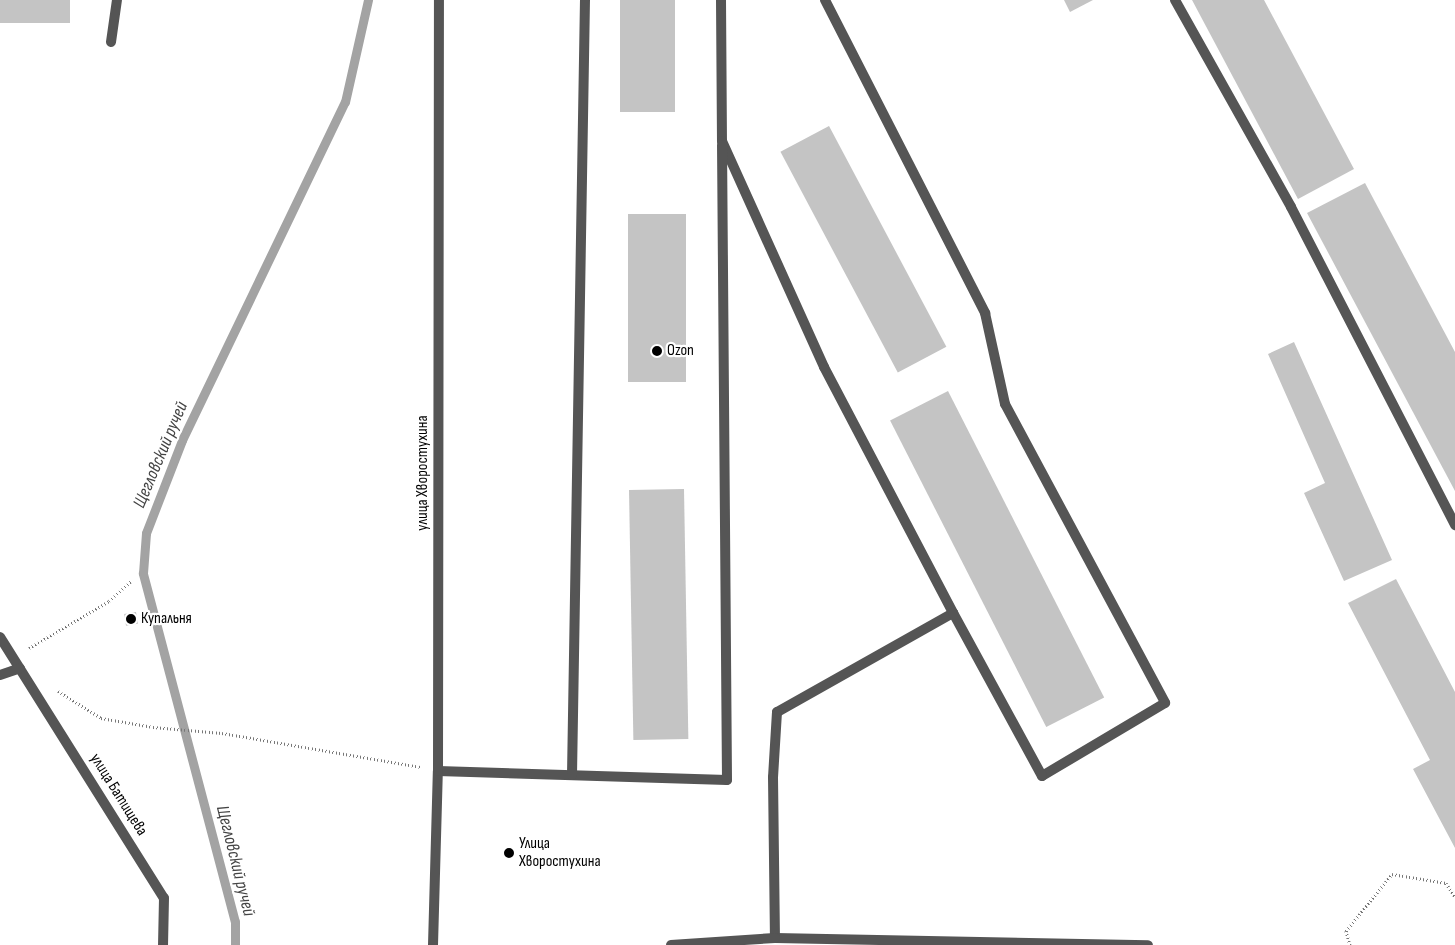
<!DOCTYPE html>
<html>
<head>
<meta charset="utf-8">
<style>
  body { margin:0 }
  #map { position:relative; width:1455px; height:945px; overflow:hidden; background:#fff; font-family:"Sofia Sans Condensed",sans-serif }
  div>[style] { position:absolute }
  .stream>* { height:9px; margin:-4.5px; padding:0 4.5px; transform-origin:4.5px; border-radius:4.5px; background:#a3a3a3 }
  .building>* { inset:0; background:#c4c4c4; transform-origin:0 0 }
  .path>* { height:3px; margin-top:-1.5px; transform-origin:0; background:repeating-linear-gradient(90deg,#777 0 1px,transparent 0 3.5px) }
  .service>* { height:10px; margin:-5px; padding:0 5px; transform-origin:5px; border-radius:5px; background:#555 }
  .minor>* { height:10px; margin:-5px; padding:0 5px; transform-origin:5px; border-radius:5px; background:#555 }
  .tertiary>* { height:10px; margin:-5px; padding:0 5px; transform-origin:5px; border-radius:5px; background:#555 }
  .dots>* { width:14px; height:14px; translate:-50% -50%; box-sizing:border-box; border:2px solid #fff; border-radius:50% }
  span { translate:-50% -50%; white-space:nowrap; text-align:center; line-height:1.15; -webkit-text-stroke:4.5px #fff; paint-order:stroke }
  .poi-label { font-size:16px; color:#000 }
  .left { translate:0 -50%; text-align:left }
  .street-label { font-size:16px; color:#000 }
  .water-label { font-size:18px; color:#444; font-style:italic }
</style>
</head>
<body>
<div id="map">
  <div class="stream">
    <div style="left:235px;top:945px;width:23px;rotate:-90deg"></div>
    <div style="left:235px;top:922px;width:361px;rotate:-104.8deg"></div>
    <div style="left:143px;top:573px;width:40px;rotate:-85.7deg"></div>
    <div style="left:146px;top:533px;width:100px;rotate:-68.8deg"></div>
    <div style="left:182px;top:440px;width:375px;rotate:-64.3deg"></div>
    <div style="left:345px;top:102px;width:105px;rotate:-77.3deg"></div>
  </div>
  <div class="building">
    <div style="left:0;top:0;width:70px;height:23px"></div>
    <div style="left:620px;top:0;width:55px;height:112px"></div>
    <div style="clip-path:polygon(1064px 0,1093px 0,1070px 12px)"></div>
    <div style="clip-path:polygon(1192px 0,1264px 0,1354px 169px,1298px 199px)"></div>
    <div style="left:829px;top:126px;width:250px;height:55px;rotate:62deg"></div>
    <div style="clip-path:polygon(1365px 183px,1455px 352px,1455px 491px,1307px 213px)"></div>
    <div style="left:628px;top:214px;width:58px;height:168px"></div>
    <div style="clip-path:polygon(1294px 342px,1392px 560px,1344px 581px,1304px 493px,1325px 483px,1268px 354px)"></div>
    <div style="left:948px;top:391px;width:344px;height:65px;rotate:63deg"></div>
    <div style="left:684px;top:489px;width:250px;height:55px;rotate:89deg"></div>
    <div style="clip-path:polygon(1396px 579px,1455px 692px,1455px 848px,1413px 769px,1430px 760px,1348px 603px)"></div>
    <div style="left:136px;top:612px;width:12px;height:12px;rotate:81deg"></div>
  </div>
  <div class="path">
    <div style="left:29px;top:648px;width:93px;rotate:-30.4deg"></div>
    <div style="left:109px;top:601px;width:30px;rotate:-42deg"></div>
    <div style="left:58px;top:691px;width:51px;rotate:32.1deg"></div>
    <div style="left:101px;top:718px;width:53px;rotate:9.8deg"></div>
    <div style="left:153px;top:727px;width:69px;rotate:5deg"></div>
    <div style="left:222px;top:733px;width:201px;rotate:9.7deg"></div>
    <div style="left:1350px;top:945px;width:15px;rotate:-106deg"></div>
    <div style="left:1346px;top:931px;width:73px;rotate:-51.1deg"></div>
    <div style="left:1392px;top:874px;width:55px;rotate:9.5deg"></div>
    <div style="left:1446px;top:883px;width:17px;rotate:57deg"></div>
  </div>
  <div class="service">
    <div style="left:721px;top:0;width:141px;rotate:89.6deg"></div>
    <div style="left:722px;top:141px;width:248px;rotate:65.7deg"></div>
    <div style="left:824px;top:367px;width:278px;rotate:62.3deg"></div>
    <div style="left:953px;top:613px;width:202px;rotate:150.6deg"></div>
    <div style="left:777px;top:712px;width:65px;rotate:93.5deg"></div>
    <div style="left:773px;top:777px;width:161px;rotate:89.3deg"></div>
    <div style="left:775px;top:938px;width:373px;rotate:1.1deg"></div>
    <div style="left:825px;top:0;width:352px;rotate:62.9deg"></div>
    <div style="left:985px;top:313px;width:93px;rotate:77.6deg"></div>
    <div style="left:1005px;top:404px;width:339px;rotate:61.8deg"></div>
    <div style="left:1165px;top:703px;width:143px;rotate:149.3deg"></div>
    <div style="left:1042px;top:776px;width:186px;rotate:-118.6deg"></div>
    <div style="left:1175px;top:0;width:237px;rotate:60.7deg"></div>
    <div style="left:1291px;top:207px;width:358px;rotate:62.7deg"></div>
    <div style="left:111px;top:42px;width:42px;rotate:-81.9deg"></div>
    <div style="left:438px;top:771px;width:289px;rotate:1.8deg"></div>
    <div style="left:727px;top:780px;width:635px;rotate:-90.45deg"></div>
    <div style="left:572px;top:775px;width:775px;rotate:-89.04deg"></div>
  </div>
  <div class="minor">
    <div style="left:0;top:637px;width:308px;rotate:57.9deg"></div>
    <div style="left:164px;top:898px;width:47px;rotate:91.2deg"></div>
    <div style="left:0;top:675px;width:21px;rotate:-19deg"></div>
    <div style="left:671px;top:945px;width:104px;rotate:-3.9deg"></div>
  </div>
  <div class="tertiary">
    <div style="left:433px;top:945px;width:174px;rotate:-88.4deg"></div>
    <div style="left:438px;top:771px;width:771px;rotate:-89.93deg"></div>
  </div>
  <div class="dots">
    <div style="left:657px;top:351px;background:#000"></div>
    <div style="left:131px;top:619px;background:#000"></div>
    <div style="left:509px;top:853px;background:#000"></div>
  </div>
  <div class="poi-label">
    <span class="left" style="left:667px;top:351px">Ozon</span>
    <span class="left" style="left:141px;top:619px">Купальня</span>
    <span class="left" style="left:519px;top:853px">Улица<br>Хворостухина</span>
  </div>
  <div class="street-label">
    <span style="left:423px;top:473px;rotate:-90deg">улица Хворостухина</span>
    <span style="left:118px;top:795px;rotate:58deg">улица Батищева</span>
  </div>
  <div class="water-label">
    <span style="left:161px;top:455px;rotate:-67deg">Щегловский ручей</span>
    <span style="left:235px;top:861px;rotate:76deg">Щегловский ручей</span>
  </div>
</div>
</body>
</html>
